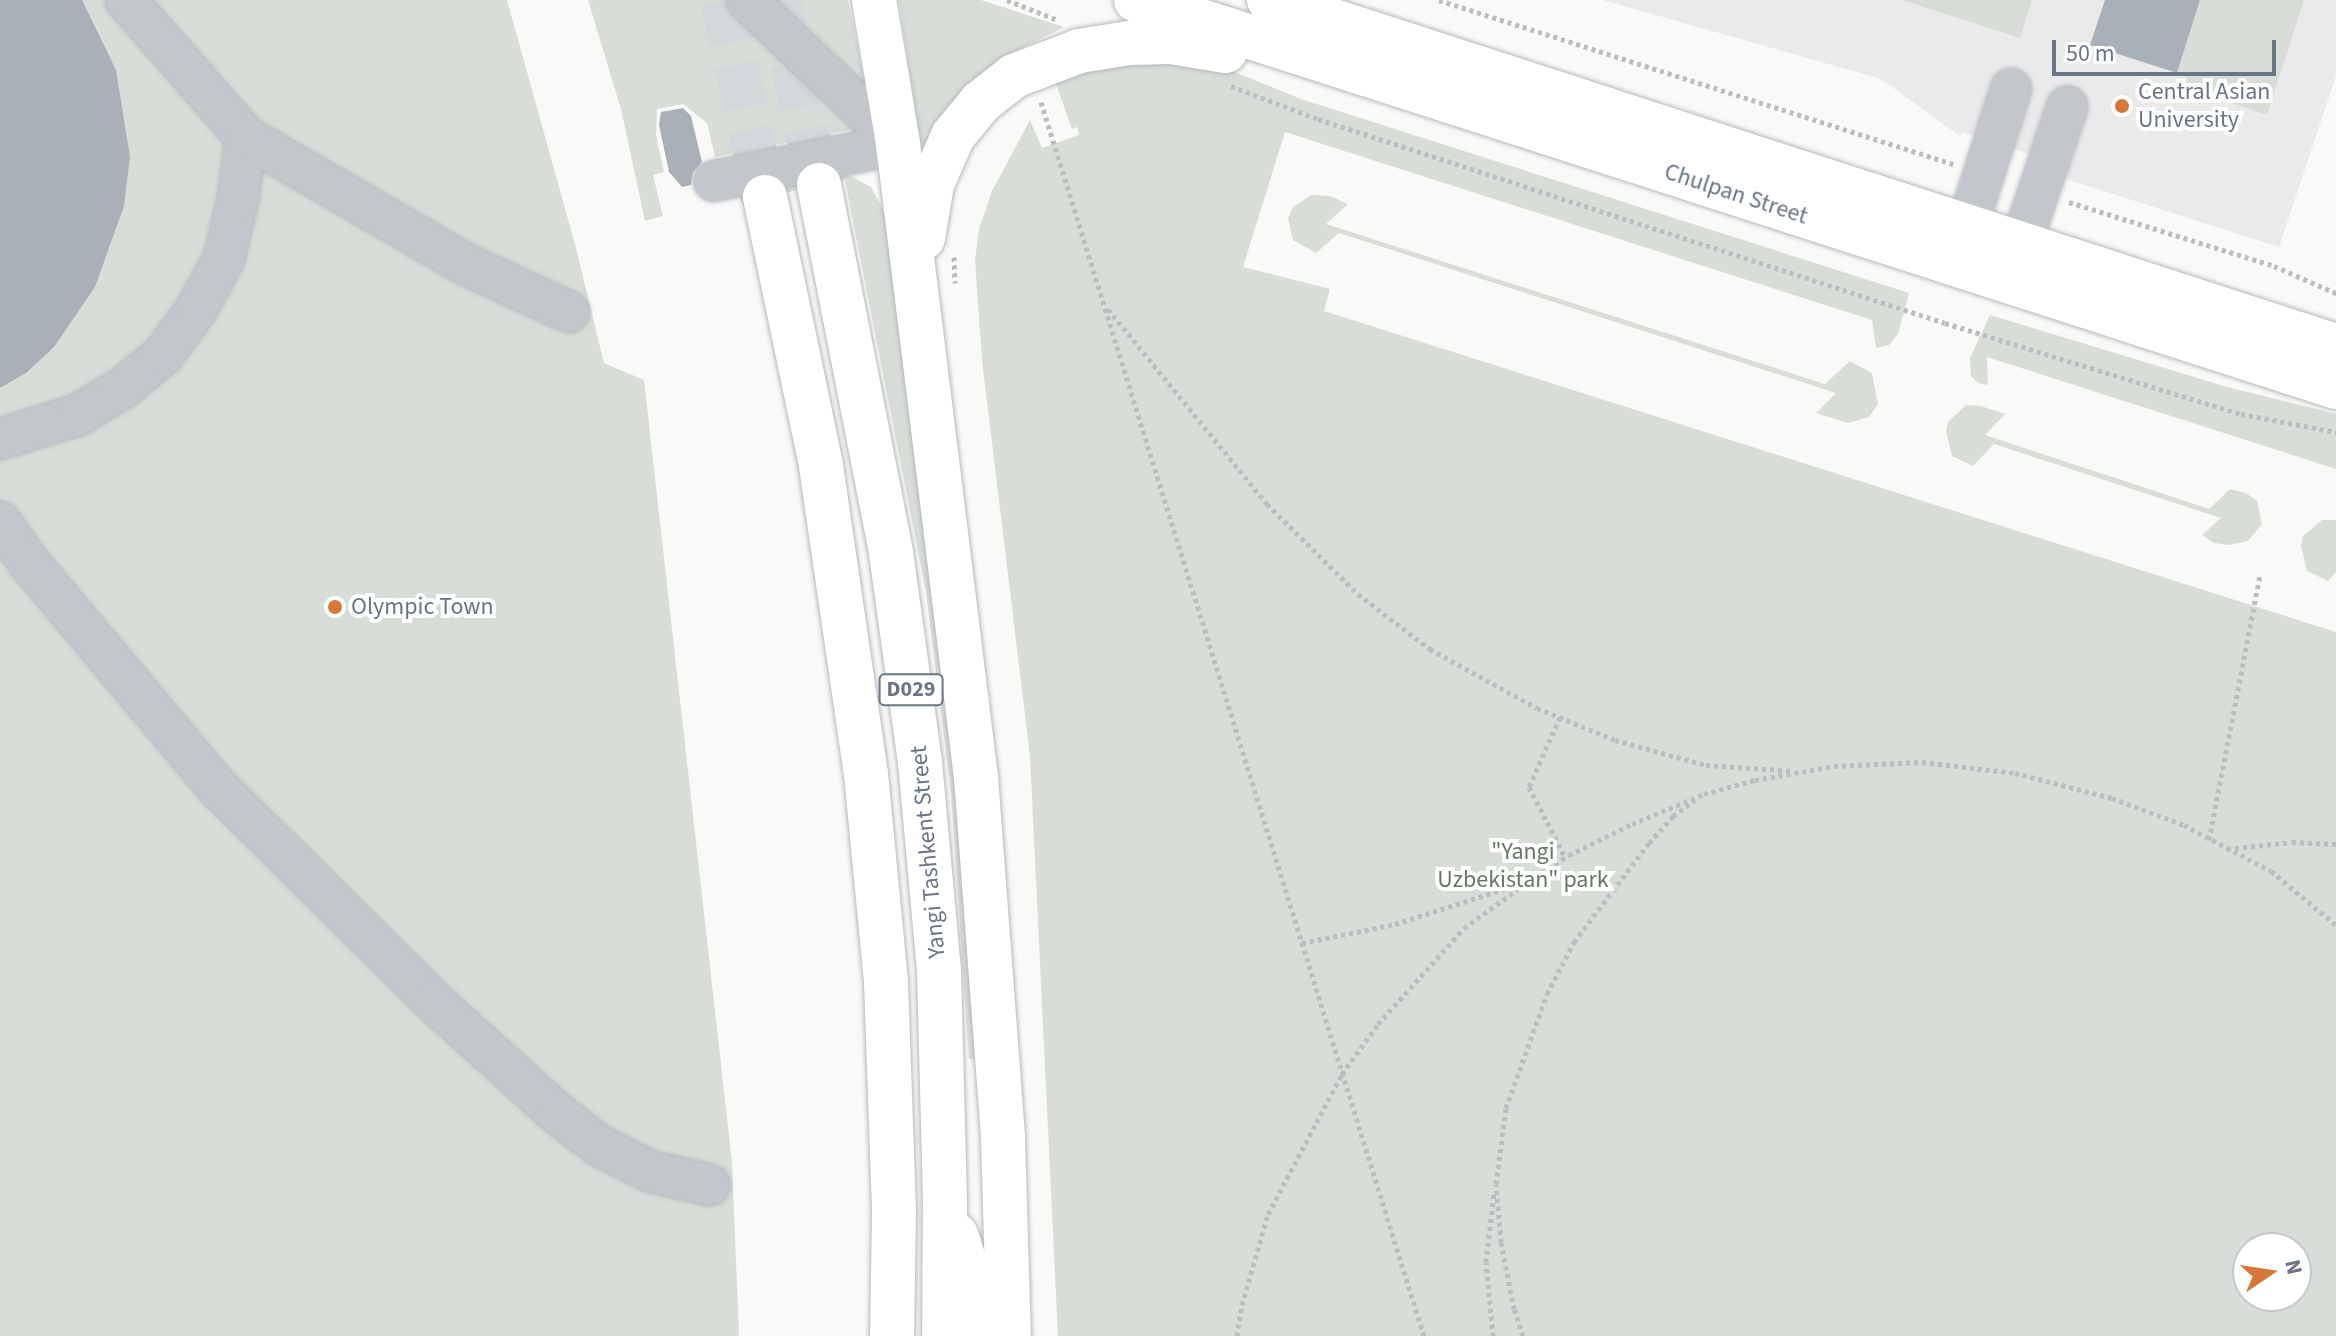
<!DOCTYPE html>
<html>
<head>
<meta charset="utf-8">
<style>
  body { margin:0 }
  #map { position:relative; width:2336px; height:1336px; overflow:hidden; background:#f9f9f7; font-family:"Source Sans 3",sans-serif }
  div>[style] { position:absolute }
  .built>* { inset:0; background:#eaeaea }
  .green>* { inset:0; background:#d8ded7 }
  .building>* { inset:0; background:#aab0b7 }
  .highway-tunnel>* { height:44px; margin-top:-22px; transform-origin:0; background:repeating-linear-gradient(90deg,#d5d8db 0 44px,transparent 0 66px) }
  .path>* { height:5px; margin-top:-2.5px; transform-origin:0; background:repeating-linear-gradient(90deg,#bbbdc0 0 4px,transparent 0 8px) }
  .roads { filter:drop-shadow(0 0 2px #b6b9be) drop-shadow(0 0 2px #b6b9be) }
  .minor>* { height:40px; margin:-20px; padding:0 20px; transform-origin:20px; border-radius:20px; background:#c3c6ca }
  .major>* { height:44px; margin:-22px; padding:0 22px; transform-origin:22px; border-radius:22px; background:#fff }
  .highway>* { height:44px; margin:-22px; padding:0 22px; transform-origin:22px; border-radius:22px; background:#fff }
  .dots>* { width:22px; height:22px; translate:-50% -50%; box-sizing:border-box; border:4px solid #fff; border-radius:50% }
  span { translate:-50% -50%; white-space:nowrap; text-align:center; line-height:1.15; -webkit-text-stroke:8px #fff; paint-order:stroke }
  .shield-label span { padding:2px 6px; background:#fff; border:2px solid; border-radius:6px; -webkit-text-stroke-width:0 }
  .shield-label { font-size:22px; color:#6a7586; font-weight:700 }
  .poi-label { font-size:24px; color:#6a7586 }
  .left { translate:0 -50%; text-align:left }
  .street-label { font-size:24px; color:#6a7586 }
  .park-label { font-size:24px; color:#667865 }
  .north { position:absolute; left:2232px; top:1232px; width:80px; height:80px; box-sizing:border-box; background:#fff; border:2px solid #c3c8cf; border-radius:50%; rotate:77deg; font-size:22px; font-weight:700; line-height:32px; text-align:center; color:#6a7586 }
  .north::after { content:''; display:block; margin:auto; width:28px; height:36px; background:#d77839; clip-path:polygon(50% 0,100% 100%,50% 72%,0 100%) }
  .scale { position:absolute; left:2052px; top:40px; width:224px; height:36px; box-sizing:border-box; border:4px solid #6a7586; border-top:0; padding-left:10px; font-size:24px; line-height:28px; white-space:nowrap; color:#6a7586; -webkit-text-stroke:6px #fff; paint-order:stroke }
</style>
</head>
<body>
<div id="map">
  <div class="built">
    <div style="clip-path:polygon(1603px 0,2336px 0,2336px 76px,2279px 247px,2063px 178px,2065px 166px,1963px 132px,1960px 136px,1881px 79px)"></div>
  </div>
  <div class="green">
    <div style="clip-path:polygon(0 0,507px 0,576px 248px,604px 363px,644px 380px,732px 1162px,739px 1336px,0 1336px)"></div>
    <div style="clip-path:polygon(588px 0,720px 0,854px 129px,715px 157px,707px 123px,683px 104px,657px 109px,656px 135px,664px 172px,653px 175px,663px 216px,645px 221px,621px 109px)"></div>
    <div style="clip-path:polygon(765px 0,848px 0,868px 98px)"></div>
    <div style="clip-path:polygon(899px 0,981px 0,1064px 27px,1002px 58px,976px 80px,927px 149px,920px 141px)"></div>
    <div style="clip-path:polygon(1902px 0,2032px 0,2020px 38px)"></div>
    <div style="clip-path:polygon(2200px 0,2304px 0,2267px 115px,2185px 87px,2187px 78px,2177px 73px)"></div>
    <div style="clip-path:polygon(evenodd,1091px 59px,1220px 66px,1301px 99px,1909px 293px,1898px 334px,1889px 345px,1876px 348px,1872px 320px,1285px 132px,1243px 267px,1330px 289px,1324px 311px,2336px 632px,2336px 1336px,1058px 1336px,1030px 756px,982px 360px,975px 260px,979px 229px,992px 191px,1030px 120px,1042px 148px,1079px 135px,1077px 127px,1072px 129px,1051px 70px,1091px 59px,2248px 1248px,2296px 1248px,2296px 1296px,2248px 1296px,2248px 1248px)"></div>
    <div style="clip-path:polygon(843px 172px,871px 187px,885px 214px,948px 692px,978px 1059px,969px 1059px,951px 793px,926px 592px,845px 180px,741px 202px,739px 192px)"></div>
    <div style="clip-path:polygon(1311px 195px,1330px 196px,1348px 204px,1326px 224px,1825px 384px,1850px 361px,1872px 373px,1878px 404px,1869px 417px,1848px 423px,1816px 413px,1836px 393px,1339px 233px,1316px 253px,1293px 240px,1288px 218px,1293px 207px)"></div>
    <div style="clip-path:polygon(1990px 315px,2227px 387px,2336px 414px,2336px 469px,1987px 357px,1988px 385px,1978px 383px,1971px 376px,1970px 358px)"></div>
    <div style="clip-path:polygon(1966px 405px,1981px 406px,2005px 414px,1985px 435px,2209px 509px,2230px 489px,2246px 493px,2257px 501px,2262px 524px,2248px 541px,2229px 545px,2214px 543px,2202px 535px,2221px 518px,1994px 444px,1973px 466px,1952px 456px,1946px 431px,1948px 422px)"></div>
    <div style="clip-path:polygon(2322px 520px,2336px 520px,2336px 572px,2328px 581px,2307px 571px,2301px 546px,2303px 536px)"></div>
  </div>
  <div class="building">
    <div style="clip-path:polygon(0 0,82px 0,116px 70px,130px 157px,124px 206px,95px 287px,54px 347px,26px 373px,0 388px)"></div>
    <div style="clip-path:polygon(2105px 0,2200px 0,2177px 73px,2090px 45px)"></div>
    <div style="clip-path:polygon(683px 108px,691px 116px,702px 162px,693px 173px,691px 185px,682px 187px,669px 172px,659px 125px,661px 112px)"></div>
  </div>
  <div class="highway-tunnel">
    <div style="left:722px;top:0;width:202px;rotate:77.7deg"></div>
    <div style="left:778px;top:0;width:189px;rotate:77.5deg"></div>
  </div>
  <div class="path">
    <div style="left:1007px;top:0;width:55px;rotate:21.4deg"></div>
    <div style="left:1439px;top:0;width:540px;rotate:17.7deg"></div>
    <div style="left:1231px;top:86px;width:93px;rotate:20.8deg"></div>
    <div style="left:1318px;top:119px;width:659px;rotate:18.02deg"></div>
    <div style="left:1945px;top:323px;width:310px;rotate:17.1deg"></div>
    <div style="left:2241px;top:414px;width:97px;rotate:10.7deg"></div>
    <div style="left:1041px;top:102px;width:1292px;rotate:72.76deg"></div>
    <div style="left:2069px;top:202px;width:215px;rotate:17.3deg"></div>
    <div style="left:2274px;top:266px;width:68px;rotate:23.5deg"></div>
    <div style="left:954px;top:257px;width:26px;rotate:88deg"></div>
    <div style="left:1108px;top:309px;width:252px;rotate:50.8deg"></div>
    <div style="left:1267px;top:504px;width:128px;rotate:44.7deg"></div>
    <div style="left:1358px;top:594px;width:91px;rotate:37.4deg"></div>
    <div style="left:1430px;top:649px;width:122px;rotate:28.9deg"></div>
    <div style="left:1537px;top:708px;width:84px;rotate:22.3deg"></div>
    <div style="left:1615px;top:740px;width:94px;rotate:15.4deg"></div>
    <div style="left:1706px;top:765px;width:87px;rotate:3.9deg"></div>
    <div style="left:1560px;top:717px;width:77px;rotate:113.9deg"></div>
    <div style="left:1529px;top:787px;width:79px;rotate:62.8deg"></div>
    <div style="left:2209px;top:840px;width:269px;rotate:-79.1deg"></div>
    <div style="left:2227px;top:849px;width:65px;rotate:-6.1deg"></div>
    <div style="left:2292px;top:842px;width:44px;rotate:2.6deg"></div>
    <div style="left:1302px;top:943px;width:95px;rotate:-11.5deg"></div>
    <div style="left:1395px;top:924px;width:134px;rotate:-17.8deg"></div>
    <div style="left:1237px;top:1336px;width:31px;rotate:-81deg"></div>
    <div style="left:1242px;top:1305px;width:95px;rotate:-74.1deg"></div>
    <div style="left:1268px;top:1214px;width:158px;rotate:-62.1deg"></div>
    <div style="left:1342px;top:1074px;width:62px;rotate:-54.2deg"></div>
    <div style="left:1378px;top:1024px;width:129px;rotate:-48.1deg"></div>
    <div style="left:1464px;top:928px;width:79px;rotate:-35.7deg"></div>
    <div style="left:1528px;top:882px;width:49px;rotate:-33.4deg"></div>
    <div style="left:1569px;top:855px;width:70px;rotate:-26.2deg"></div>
    <div style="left:1632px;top:824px;width:78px;rotate:-22.6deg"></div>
    <div style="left:1704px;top:794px;width:53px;rotate:-15.4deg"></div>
    <div style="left:1755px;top:780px;width:80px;rotate:-10deg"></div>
    <div style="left:1834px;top:766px;width:88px;rotate:-2.6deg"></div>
    <div style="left:1922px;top:762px;width:94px;rotate:6.7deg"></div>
    <div style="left:2015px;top:773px;width:100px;rotate:14.5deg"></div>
    <div style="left:2112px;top:798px;width:77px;rotate:20.6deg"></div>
    <div style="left:2184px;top:825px;width:98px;rotate:27.9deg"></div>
    <div style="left:2271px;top:871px;width:85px;rotate:39.7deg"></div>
    <div style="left:1493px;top:1336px;width:74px;rotate:-95.4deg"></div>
    <div style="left:1486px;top:1262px;width:69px;rotate:-83.4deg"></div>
    <div style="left:1523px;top:1336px;width:28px;rotate:-108deg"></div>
    <div style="left:1514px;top:1309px;width:68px;rotate:-101deg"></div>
    <div style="left:1501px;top:1242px;width:58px;rotate:-94.9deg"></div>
    <div style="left:1496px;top:1184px;width:77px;rotate:-82.5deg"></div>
    <div style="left:1506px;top:1108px;width:121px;rotate:-70.2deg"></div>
    <div style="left:1547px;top:994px;width:59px;rotate:-62.6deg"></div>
    <div style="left:1574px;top:942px;width:124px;rotate:-52.9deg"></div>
    <div style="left:1649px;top:843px;width:36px;rotate:-48deg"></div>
    <div style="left:1673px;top:816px;width:27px;rotate:-36deg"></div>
  </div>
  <div class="roads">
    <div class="minor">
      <div style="left:126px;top:0;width:182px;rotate:48.8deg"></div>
      <div style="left:747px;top:0;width:209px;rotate:43.6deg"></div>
      <div style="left:2011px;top:89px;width:145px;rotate:107.7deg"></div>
      <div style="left:1967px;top:227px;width:42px;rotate:95.4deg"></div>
      <div style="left:1963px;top:269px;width:63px;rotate:-23.3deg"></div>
      <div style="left:2021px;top:244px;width:145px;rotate:-71.4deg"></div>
      <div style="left:714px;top:181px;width:188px;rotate:-11.4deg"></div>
      <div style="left:0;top:439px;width:82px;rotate:-17.1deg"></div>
      <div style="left:78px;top:415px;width:52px;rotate:-31deg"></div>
      <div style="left:123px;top:388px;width:52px;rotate:-39.5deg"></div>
      <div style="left:163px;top:355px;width:56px;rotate:-53.7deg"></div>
      <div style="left:196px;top:310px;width:58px;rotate:-61.2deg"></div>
      <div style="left:224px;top:259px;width:62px;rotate:-76.9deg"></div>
      <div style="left:238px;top:199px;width:63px;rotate:-82.6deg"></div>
      <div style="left:246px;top:137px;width:255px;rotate:30.1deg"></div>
      <div style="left:467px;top:265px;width:112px;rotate:24.7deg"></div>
      <div style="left:0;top:522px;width:52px;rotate:54.5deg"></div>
      <div style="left:30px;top:564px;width:292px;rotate:50deg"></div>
      <div style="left:218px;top:788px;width:303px;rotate:44.7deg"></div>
      <div style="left:433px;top:1001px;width:169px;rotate:42.1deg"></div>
      <div style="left:558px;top:1114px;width:53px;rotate:37.3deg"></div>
      <div style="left:600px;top:1146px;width:55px;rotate:27deg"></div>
      <div style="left:649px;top:1171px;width:62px;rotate:13.1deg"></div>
    </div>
    <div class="major">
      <div style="left:874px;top:0;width:146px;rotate:80.5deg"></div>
      <div style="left:898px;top:144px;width:638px;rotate:82.98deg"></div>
      <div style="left:976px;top:777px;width:363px;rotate:85.7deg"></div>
      <div style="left:1003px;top:1139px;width:197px;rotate:88.3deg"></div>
      <div style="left:1136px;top:0;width:1261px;rotate:17.87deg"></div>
      <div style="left:1269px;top:0;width:1122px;rotate:17.97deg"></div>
      <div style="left:923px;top:238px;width:55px;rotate:-80.5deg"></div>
      <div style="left:932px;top:184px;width:52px;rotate:-66.4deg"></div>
      <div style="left:953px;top:136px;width:44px;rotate:-50.5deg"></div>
      <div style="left:981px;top:102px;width:42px;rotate:-38.2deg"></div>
      <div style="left:1014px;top:76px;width:70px;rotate:-21deg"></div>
      <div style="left:1079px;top:51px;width:51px;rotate:-9.1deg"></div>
      <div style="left:1129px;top:43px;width:42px;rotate:-1.4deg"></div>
      <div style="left:1171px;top:42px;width:55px;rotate:9.5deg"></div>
    </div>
    <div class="highway">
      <div style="left:819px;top:185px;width:375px;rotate:78.9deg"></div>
      <div style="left:891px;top:553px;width:211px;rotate:82.1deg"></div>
      <div style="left:920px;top:762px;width:211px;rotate:84.8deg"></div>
      <div style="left:939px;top:972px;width:231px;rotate:88.5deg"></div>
      <div style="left:945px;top:1203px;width:133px;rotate:90.4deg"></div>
      <div style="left:765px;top:197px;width:275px;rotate:78.2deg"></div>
      <div style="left:821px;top:466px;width:311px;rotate:81.7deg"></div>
      <div style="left:866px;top:774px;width:208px;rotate:84.5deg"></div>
      <div style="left:886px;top:981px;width:231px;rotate:88deg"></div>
      <div style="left:894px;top:1212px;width:124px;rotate:90.9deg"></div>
      <div style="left:956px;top:1235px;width:106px;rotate:71.9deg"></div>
    </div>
  </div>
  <div class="dots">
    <div style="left:2122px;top:106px;background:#d77839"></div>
    <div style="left:335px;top:607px;background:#d77839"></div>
  </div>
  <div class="shield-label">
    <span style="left:911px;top:690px">D029</span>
  </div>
  <div class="poi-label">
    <span class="left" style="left:2138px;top:106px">Central Asian<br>University</span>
    <span class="left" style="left:351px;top:607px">Olympic Town</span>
  </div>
  <div class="street-label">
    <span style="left:1736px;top:194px;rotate:18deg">Chulpan Street</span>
    <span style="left:928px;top:852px;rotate:-95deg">Yangi Tashkent Street</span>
  </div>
  <div class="park-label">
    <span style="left:1523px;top:866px">"Yangi<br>Uzbekistan" park</span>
  </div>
  <div class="north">N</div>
  <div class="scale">50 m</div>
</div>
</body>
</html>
